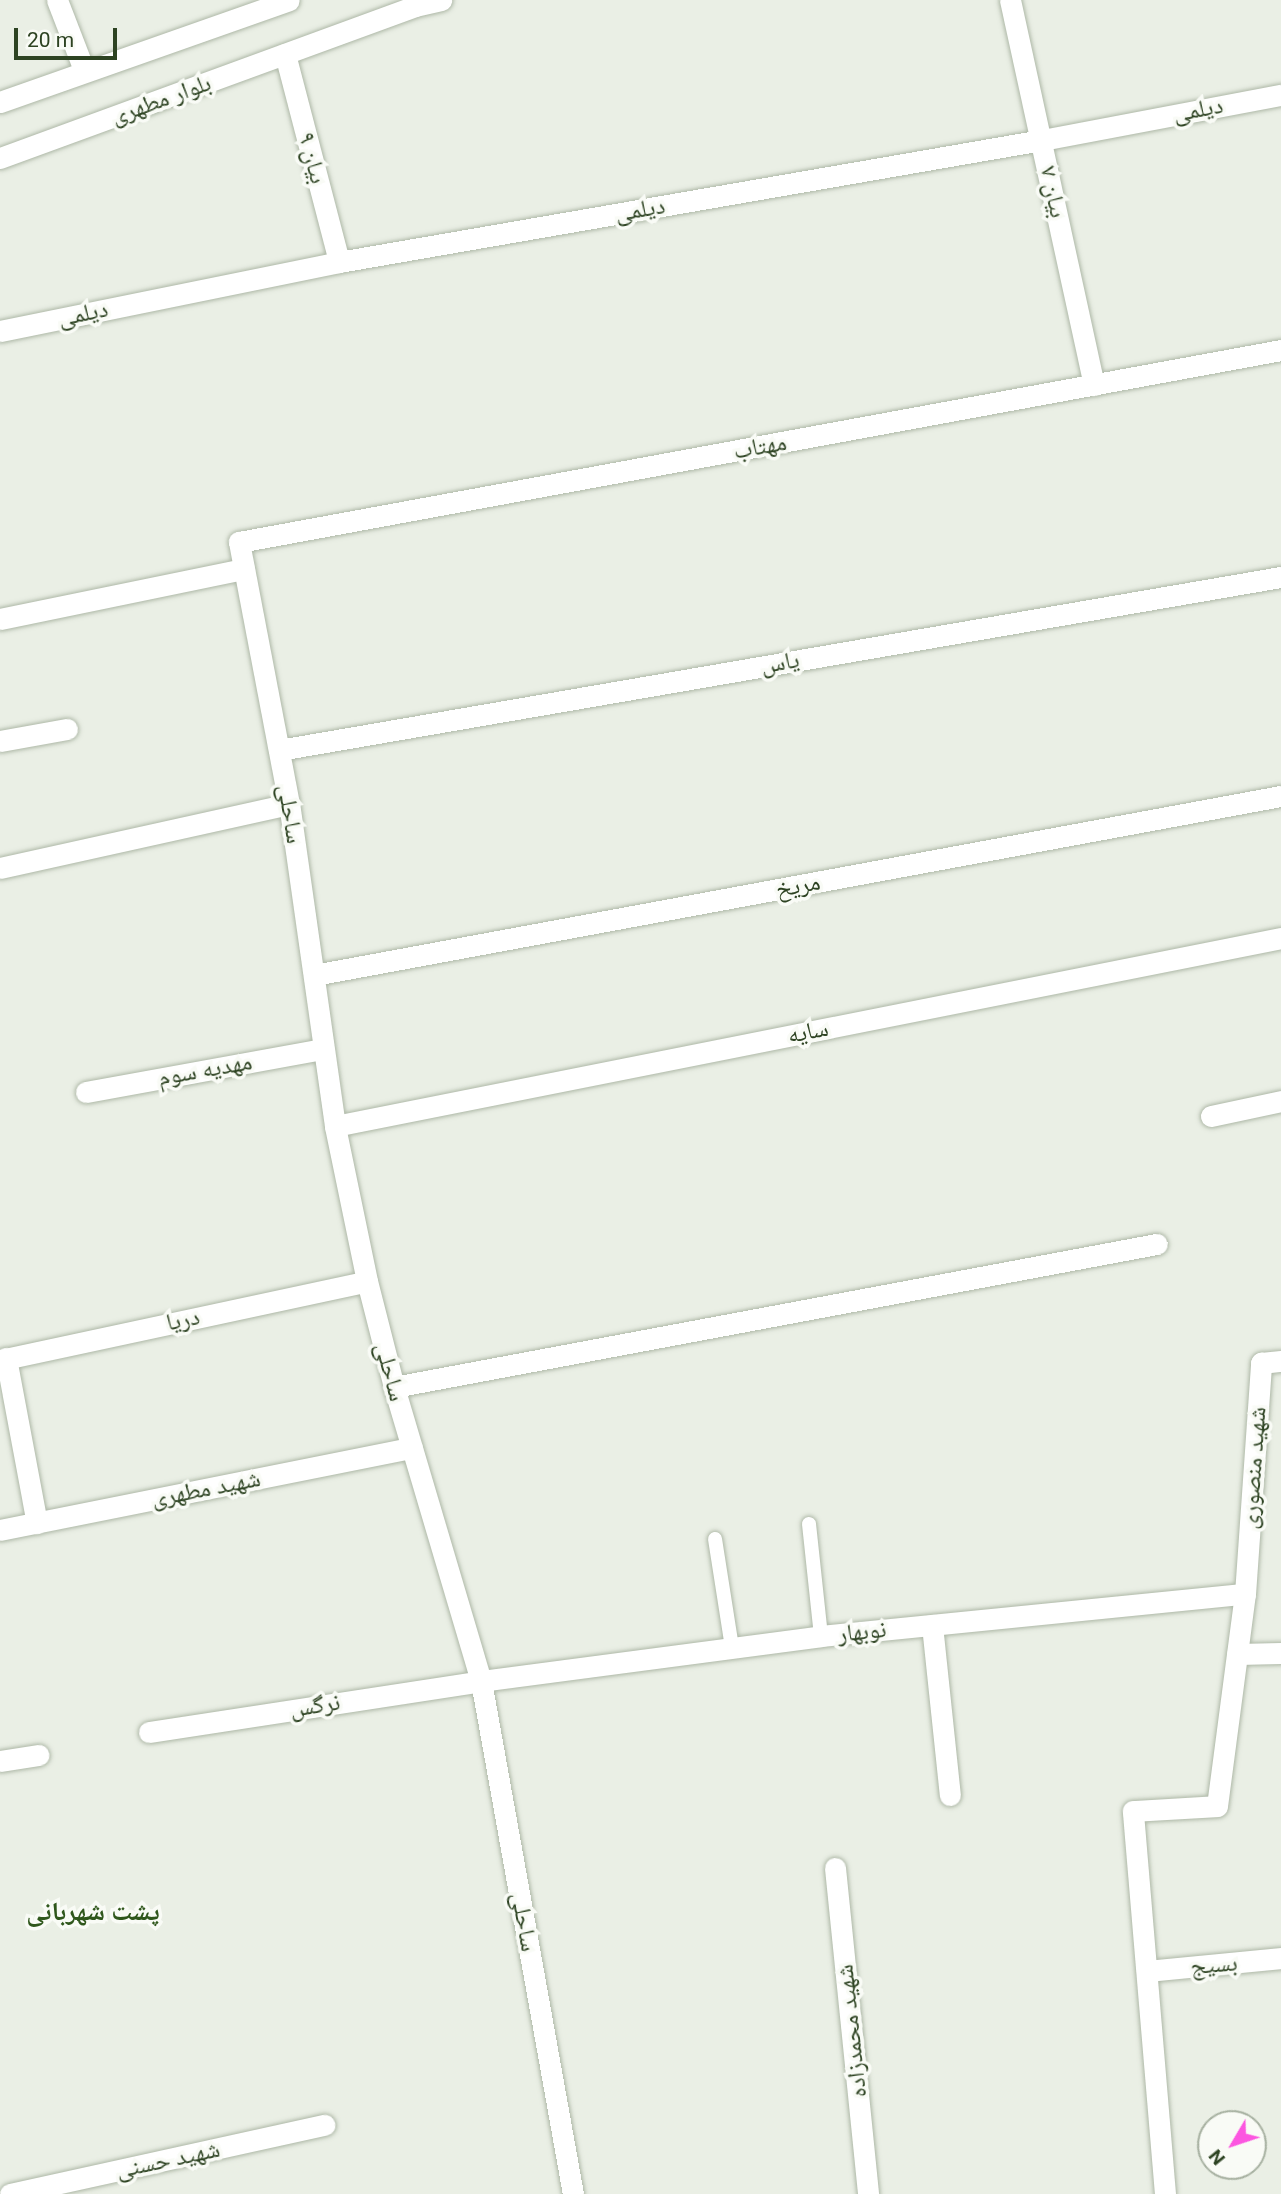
<!DOCTYPE html>
<html>
<head>
<meta charset="utf-8">
<style>
  body { margin:0 }
  #map { position:relative; width:1281px; height:2194px; overflow:hidden; background:#eaefe5; font-family:Roboto,"Noto Naskh Arabic",sans-serif }
  div>[style] { position:absolute }
  .roads { filter:drop-shadow(0 0 2px #aeb8a7) drop-shadow(0 0 2px #aeb8a7) }
  .service>* { height:14px; margin:-7px; padding:0 7px; transform-origin:7px; border-radius:7px; background:#fff }
  .minor>* { height:21px; margin:-10.5px; padding:0 10.5px; transform-origin:10.5px; border-radius:10.5px; background:#fff }
  .secondary>* { height:21px; margin:-10.5px; padding:0 10.5px; transform-origin:10.5px; border-radius:10.5px; background:#fff }
  span { translate:-50% -50%; white-space:nowrap; text-align:center; line-height:1.15; -webkit-text-stroke:7px #f9fbf6; paint-order:stroke }
  .street-label { font-size:24px; color:#2d4322 }
  .neighbourhood-label { font-size:26px; color:#2f571c; font-weight:700 }
  .north { position:absolute; left:1197px; top:2110px; width:70px; height:70px; box-sizing:border-box; background:#f9fbf6; border:2px solid #a7b1a1; border-radius:50%; rotate:231deg; font-size:19px; font-weight:700; line-height:28px; text-align:center; color:#2d4322 }
  .north::after { content:''; display:block; margin:auto; width:24px; height:32px; background:#fc56e0; clip-path:polygon(50% 0,100% 100%,50% 72%,0 100%) }
  .scale { position:absolute; left:14px; top:28px; width:103px; height:32px; box-sizing:border-box; border:4px solid #2d4322; border-top:0; padding-left:9px; font-size:21px; line-height:24px; white-space:nowrap; color:#2d4322; -webkit-text-stroke:5px #f9fbf6; paint-order:stroke }
</style>
</head>
<body>
<div id="map">
  <div class="roads">
    <div class="service">
      <div style="left:809px;top:1524px;width:113px;rotate:83.9deg"></div>
      <div style="left:715px;top:1539px;width:110px;rotate:81.1deg"></div>
    </div>
    <div class="minor">
      <div style="left:57px;top:0;width:75px;rotate:68.9deg"></div>
      <div style="left:1010px;top:0;width:394px;rotate:77.7deg"></div>
      <div style="left:285px;top:54px;width:215px;rotate:75.4deg"></div>
      <div style="left:0;top:331px;width:346px;rotate:-11.5deg"></div>
      <div style="left:339px;top:262px;width:714px;rotate:-9.85deg"></div>
      <div style="left:1042px;top:140px;width:243px;rotate:-10.7deg"></div>
      <div style="left:0;top:619px;width:249px;rotate:-11.6deg"></div>
      <div style="left:0;top:741px;width:68px;rotate:-10.2deg"></div>
      <div style="left:279px;top:750px;width:1017px;rotate:-9.8deg"></div>
      <div style="left:0;top:868px;width:296px;rotate:-12.5deg"></div>
      <div style="left:314px;top:975px;width:983px;rotate:-10.49deg"></div>
      <div style="left:86px;top:1092px;width:241px;rotate:-10.3deg"></div>
      <div style="left:1211px;top:1116px;width:72px;rotate:-12.1deg"></div>
      <div style="left:335px;top:1126px;width:964px;rotate:-11.24deg"></div>
      <div style="left:6px;top:1358px;width:168px;rotate:79.4deg"></div>
      <div style="left:0;top:1360px;width:375px;rotate:-12.1deg"></div>
      <div style="left:394px;top:1387px;width:776px;rotate:-10.62deg"></div>
      <div style="left:0;top:1530px;width:420px;rotate:-11.3deg"></div>
      <div style="left:932px;top:1625px;width:171px;rotate:84deg"></div>
      <div style="left:1237px;top:1654px;width:44px;rotate:-1.3deg"></div>
      <div style="left:149px;top:1732px;width:336px;rotate:-8.7deg"></div>
      <div style="left:481px;top:1681px;width:343px;rotate:-7.5deg"></div>
      <div style="left:821px;top:1636px;width:426px;rotate:-5.7deg"></div>
      <div style="left:0;top:1761px;width:39px;rotate:-9deg"></div>
      <div style="left:835px;top:1868px;width:328px;rotate:84.2deg"></div>
      <div style="left:1147px;top:1971px;width:135px;rotate:-5.5deg"></div>
      <div style="left:10px;top:2194px;width:322px;rotate:-12.4deg"></div>
      <div style="left:573px;top:2194px;width:521px;rotate:-100.17deg"></div>
      <div style="left:481px;top:1681px;width:307px;rotate:-106.5deg"></div>
      <div style="left:394px;top:1387px;width:109px;rotate:-104.3deg"></div>
      <div style="left:367px;top:1281px;width:158px;rotate:-101.7deg"></div>
      <div style="left:335px;top:1126px;width:325px;rotate:-98.1deg"></div>
      <div style="left:289px;top:804px;width:267px;rotate:-100.8deg"></div>
      <div style="left:239px;top:542px;width:1060px;rotate:-10.44deg"></div>
      <div style="left:1165px;top:2194px;width:384px;rotate:-94.8deg"></div>
      <div style="left:1133px;top:1811px;width:84px;rotate:-3.4deg"></div>
      <div style="left:1217px;top:1806px;width:214px;rotate:-82.5deg"></div>
      <div style="left:1245px;top:1594px;width:232px;rotate:-86deg"></div>
      <div style="left:1261px;top:1363px;width:20px;rotate:-6deg"></div>
    </div>
    <div class="secondary">
      <div style="left:0;top:102px;width:306px;rotate:-19.4deg"></div>
      <div style="left:0;top:158px;width:442px;rotate:-20.1deg"></div>
      <div style="left:415px;top:6px;width:27px;rotate:-13deg"></div>
    </div>
  </div>
  <div class="street-label">
    <span style="left:161px;top:100px;rotate:-20deg">بلوار مطهری</span>
    <span style="left:1198px;top:110px;rotate:-11deg">دیلمی</span>
    <span style="left:312px;top:158px;rotate:75deg">بیان ۹</span>
    <span style="left:1053px;top:192px;rotate:78deg">بیان ۷</span>
    <span style="left:640px;top:210px;rotate:-10deg">دیلمی</span>
    <span style="left:83px;top:314px;rotate:-12deg">دیلمی</span>
    <span style="left:760px;top:447px;rotate:-10deg">مهتاب</span>
    <span style="left:780px;top:663px;rotate:-10deg">یاس</span>
    <span style="left:290px;top:814px;rotate:81deg">ساحلی</span>
    <span style="left:798px;top:886px;rotate:-10deg">مریخ</span>
    <span style="left:808px;top:1032px;rotate:-11deg">سایه</span>
    <span style="left:205px;top:1070px;rotate:-10deg">مهدیه سوم</span>
    <span style="left:183px;top:1320px;rotate:-12deg">دریا</span>
    <span style="left:390px;top:1372px;rotate:75deg">ساحلی</span>
    <span style="left:1254px;top:1468px;rotate:-86deg">شهید منصوری</span>
    <span style="left:206px;top:1489px;rotate:-11deg">شهید مطهری</span>
    <span style="left:862px;top:1632px;rotate:-6deg">نوبهار</span>
    <span style="left:315px;top:1706px;rotate:-9deg">نرگس</span>
    <span style="left:524px;top:1922px;rotate:80deg">ساحلی</span>
    <span style="left:1214px;top:1965px;rotate:-5deg">بسیج</span>
    <span style="left:852px;top:2031px;rotate:-96deg">شهید محمدزاده</span>
    <span style="left:168px;top:2160px;rotate:-12deg">شهید حسنی</span>
  </div>
  <div class="neighbourhood-label">
    <span style="left:93px;top:1912px">پشت شهربانی</span>
  </div>
  <div class="north">N</div>
  <div class="scale">20 m</div>
</div>
</body>
</html>
